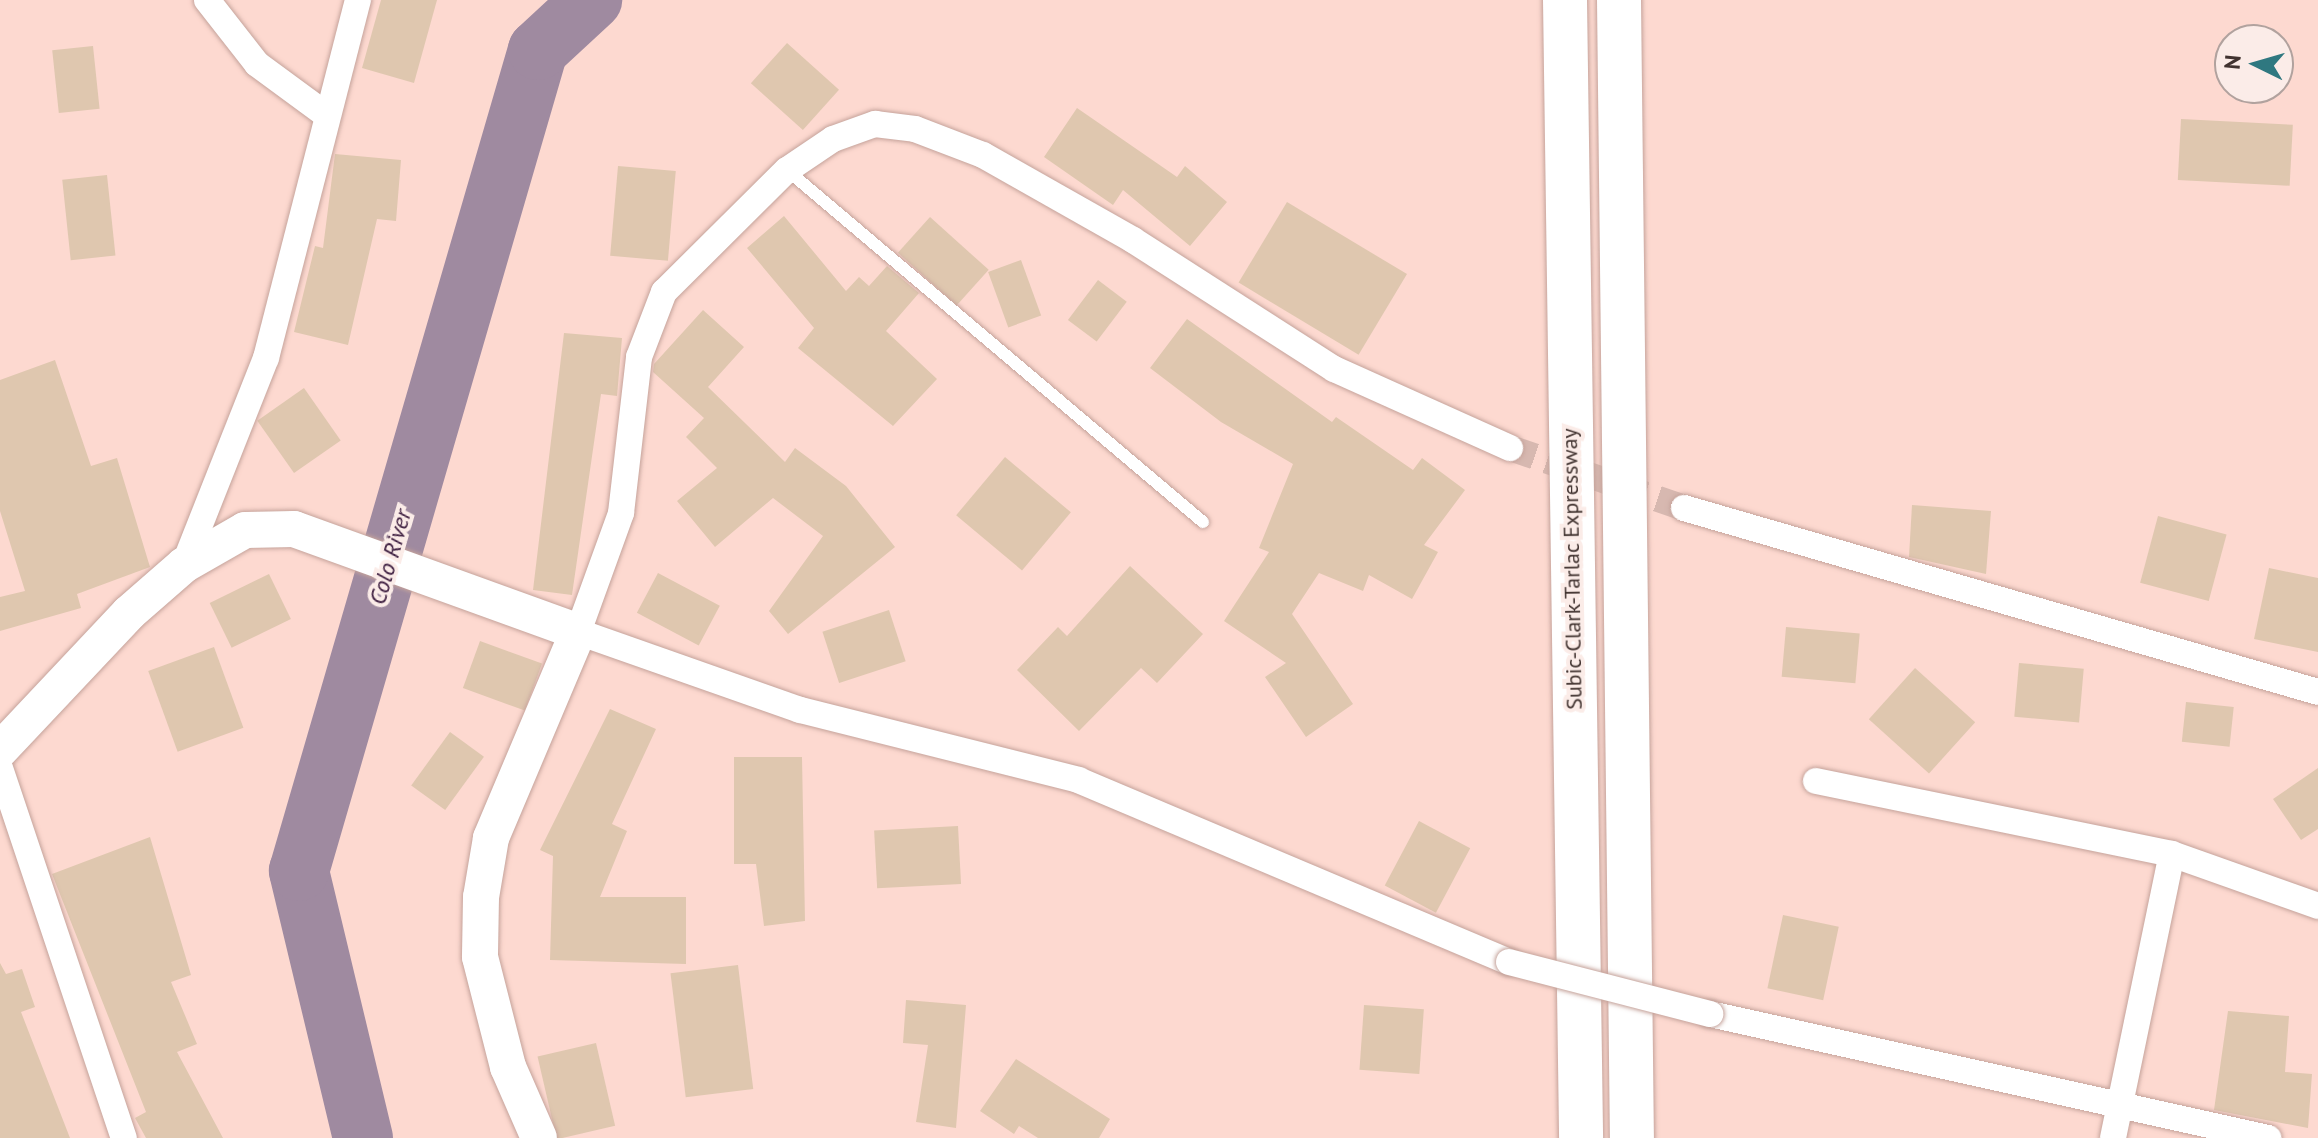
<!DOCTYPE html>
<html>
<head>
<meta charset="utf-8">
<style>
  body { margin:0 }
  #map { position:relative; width:2318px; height:1138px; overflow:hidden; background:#fdd9d0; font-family:"PT Sans",sans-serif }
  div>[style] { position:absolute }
  .river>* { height:60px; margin:-30px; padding:0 30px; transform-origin:30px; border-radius:30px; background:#9f8aa0 }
  .building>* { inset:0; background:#dfc7af; transform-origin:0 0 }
  .street-tunnel>* { height:26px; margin-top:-13px; transform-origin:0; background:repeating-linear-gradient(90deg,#d7b8b0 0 26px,transparent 0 39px) }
  .roads { filter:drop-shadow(0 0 2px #c5a39b) drop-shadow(0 0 2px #c5a39b) }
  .lane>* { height:12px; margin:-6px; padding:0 6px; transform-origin:6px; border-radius:6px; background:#fff }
  .street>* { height:26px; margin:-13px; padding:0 13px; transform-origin:13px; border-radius:13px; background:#fff }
  .secondary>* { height:36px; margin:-18px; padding:0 18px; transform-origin:18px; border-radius:18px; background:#fff }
  .highway>* { height:44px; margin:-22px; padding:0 22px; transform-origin:22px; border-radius:22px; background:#fff }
  .bridges { filter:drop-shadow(0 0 2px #c5a39b) drop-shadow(0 0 2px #c5a39b) }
  .street-bridge>* { height:26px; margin:-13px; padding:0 13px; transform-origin:13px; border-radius:13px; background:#fff }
  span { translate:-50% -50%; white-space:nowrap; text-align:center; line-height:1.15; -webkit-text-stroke:8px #fbece8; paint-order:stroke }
  .street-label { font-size:22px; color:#413330 }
  .water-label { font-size:24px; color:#402142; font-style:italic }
  .north { position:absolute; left:2214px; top:24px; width:80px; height:80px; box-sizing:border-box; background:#fbece8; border:2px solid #b1a29e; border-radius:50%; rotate:275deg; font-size:22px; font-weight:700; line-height:32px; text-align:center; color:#413330 }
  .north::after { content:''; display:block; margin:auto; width:28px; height:36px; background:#2f7880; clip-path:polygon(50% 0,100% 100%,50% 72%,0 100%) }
</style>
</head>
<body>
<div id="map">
  <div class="river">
    <div style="left:363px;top:1138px;width:275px;rotate:-103.5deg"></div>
    <div style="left:299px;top:871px;width:855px;rotate:-73.77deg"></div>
    <div style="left:538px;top:50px;width:74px;rotate:-42.8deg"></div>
  </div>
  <div class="building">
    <div style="clip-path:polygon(381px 0,437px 0,414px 83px,362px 68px)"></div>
    <div style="left:787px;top:43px;width:70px;height:54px;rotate:42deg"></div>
    <div style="left:93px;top:46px;width:63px;height:41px;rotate:84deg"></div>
    <div style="clip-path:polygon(1077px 108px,1177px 177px,1185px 166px,1227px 202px,1190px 246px,1123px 190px,1113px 205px,1044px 157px)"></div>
    <div style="left:2181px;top:119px;width:112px;height:61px;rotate:3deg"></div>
    <div style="clip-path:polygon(335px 154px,401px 160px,396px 221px,377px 219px,348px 345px,294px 332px,315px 246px,323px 248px)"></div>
    <div style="left:618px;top:166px;width:58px;height:90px;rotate:5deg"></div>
    <div style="left:107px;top:175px;width:81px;height:45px;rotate:84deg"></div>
    <div style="left:1287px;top:202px;width:140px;height:94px;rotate:31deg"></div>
    <div style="clip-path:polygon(784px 216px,846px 291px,859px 277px,869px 286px,887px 266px,919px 293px,886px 331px,937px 379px,893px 426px,798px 348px,814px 328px,747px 248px)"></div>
    <div style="left:930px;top:217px;width:79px;height:48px;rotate:42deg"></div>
    <div style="left:1021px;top:260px;width:59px;height:35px;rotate:70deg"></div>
    <div style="left:1098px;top:280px;width:36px;height:50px;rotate:37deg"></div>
    <div style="clip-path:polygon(703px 310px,744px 347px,708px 387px,785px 462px,795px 448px,846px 486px,895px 547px,788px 634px,769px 611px,823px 536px,773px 498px,715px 547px,677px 501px,717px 468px,686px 437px,704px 418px,653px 372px,654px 364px)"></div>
    <div style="clip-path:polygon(1187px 319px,1332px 422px,1336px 417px,1413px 470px,1422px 458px,1465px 490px,1424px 545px,1438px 552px,1412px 599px,1369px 575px,1363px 591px,1319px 573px,1292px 614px,1353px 704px,1306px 737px,1265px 677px,1286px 663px,1224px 621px,1269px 552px,1259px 548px,1293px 464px,1221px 422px,1150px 368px)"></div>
    <div style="clip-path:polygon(564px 333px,622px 338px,617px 396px,601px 394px,572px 595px,533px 590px)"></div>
    <div style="clip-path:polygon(55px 360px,91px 466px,117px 458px,150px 567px,77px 594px,81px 608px,0 631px,0 597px,25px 591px,0 511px,0 380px)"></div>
    <div style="left:304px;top:388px;width:64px;height:57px;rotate:55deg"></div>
    <div style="left:1005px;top:457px;width:86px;height:76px;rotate:40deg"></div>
    <div style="clip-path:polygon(1912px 505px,1991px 511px,1986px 574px,1909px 557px)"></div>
    <div style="left:2158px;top:516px;width:71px;height:69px;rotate:15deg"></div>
    <div style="clip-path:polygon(1130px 566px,1203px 634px,1157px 683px,1141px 668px,1079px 731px,1017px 670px,1058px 627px,1067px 636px)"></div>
    <div style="clip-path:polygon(2269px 568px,2318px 578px,2318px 652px,2254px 639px)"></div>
    <div style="left:658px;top:573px;width:70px;height:45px;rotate:28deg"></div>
    <div style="left:269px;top:574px;width:50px;height:66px;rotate:64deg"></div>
    <div style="left:889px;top:610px;width:54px;height:70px;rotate:72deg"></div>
    <div style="left:1786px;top:627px;width:74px;height:50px;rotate:5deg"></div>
    <div style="left:480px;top:641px;width:66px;height:50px;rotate:20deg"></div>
    <div style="left:214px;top:647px;width:86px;height:70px;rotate:70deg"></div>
    <div style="left:2019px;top:663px;width:65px;height:54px;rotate:5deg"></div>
    <div style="left:1915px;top:668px;width:81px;height:69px;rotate:42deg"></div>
    <div style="left:2186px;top:702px;width:48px;height:40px;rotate:6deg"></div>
    <div style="clip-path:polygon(610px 709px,656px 729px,612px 824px,627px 831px,600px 897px,686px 897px,686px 964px,550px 960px,553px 856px,540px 850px)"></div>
    <div style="left:450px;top:732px;width:42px;height:66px;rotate:36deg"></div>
    <div style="clip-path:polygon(734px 757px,802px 757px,805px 921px,764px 926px,756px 864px,734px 864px)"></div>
    <div style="clip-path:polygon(2318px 768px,2318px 829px,2301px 840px,2273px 799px)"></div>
    <div style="left:1419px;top:821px;width:58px;height:73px;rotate:28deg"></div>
    <div style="left:958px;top:826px;width:58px;height:84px;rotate:87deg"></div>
    <div style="clip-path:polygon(150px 837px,191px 975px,171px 982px,197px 1044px,177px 1052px,223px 1138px,146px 1138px,135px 1118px,146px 1112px,52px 874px)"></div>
    <div style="left:1783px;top:915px;width:57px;height:75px;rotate:12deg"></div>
    <div style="clip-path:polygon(0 963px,6px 974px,22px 969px,35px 1007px,21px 1012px,70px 1138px,0 1138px)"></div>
    <div style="left:738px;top:965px;width:125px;height:68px;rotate:83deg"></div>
    <div style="clip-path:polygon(906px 1000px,966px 1005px,956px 1128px,916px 1122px,928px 1045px,903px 1043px)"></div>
    <div style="left:1364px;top:1005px;width:60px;height:65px;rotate:4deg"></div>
    <div style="clip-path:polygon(2228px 1011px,2289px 1016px,2285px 1072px,2312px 1074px,2308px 1128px,2214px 1110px)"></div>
    <div style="left:596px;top:1043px;width:85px;height:60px;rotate:77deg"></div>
    <div style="clip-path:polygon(1016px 1059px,1110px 1119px,1099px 1138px,1038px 1138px,1019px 1126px,1014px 1134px,980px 1111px)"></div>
  </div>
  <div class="street-tunnel">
    <div style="left:1510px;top:448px;width:184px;rotate:19deg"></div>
  </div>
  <div class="roads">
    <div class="lane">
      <div style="left:787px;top:170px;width:545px;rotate:40.24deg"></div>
    </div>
    <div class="street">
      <div style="left:207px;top:0;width:81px;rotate:52deg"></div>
      <div style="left:257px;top:64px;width:84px;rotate:36.3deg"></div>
      <div style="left:1684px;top:508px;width:660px;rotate:16.18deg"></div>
      <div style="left:184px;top:565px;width:223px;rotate:-68.4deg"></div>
      <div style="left:266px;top:358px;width:370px;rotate:-75.6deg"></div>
      <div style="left:0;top:768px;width:390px;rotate:71.5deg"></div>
      <div style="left:1816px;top:781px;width:363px;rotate:11.6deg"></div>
      <div style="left:2172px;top:854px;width:155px;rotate:19.6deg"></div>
      <div style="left:1509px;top:962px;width:467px;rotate:-157.1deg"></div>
      <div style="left:1079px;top:780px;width:288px;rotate:-165.9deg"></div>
      <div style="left:800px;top:710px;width:235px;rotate:-160.6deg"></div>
      <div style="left:578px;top:632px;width:127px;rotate:-70.1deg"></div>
      <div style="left:621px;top:513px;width:157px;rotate:-83.4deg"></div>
      <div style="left:639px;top:357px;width:70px;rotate:-69deg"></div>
      <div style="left:664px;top:292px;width:173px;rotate:-44.8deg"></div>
      <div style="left:787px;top:170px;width:55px;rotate:-34deg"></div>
      <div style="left:833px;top:139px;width:45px;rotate:-19.7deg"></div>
      <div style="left:875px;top:124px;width:40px;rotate:7.1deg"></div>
      <div style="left:915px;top:129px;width:73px;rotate:20.9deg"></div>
      <div style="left:983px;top:155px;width:172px;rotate:29.5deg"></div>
      <div style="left:1133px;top:240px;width:239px;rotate:32.7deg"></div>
      <div style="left:1334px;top:369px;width:193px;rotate:24.2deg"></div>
      <div style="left:1710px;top:1014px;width:572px;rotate:12.53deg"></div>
      <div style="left:2113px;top:1138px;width:290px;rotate:-78.3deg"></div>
    </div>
    <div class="secondary">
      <div style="left:0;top:750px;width:188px;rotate:-46.7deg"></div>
      <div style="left:129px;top:613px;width:73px;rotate:-41.1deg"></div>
      <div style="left:184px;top:565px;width:70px;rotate:-29.8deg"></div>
      <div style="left:245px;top:530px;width:49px;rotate:-1.2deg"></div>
      <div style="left:294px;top:529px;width:302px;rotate:19.9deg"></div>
      <div style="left:578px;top:632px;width:224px;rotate:112.9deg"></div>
      <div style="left:491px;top:838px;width:60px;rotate:99.6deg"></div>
      <div style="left:481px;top:897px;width:60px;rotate:91deg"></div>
      <div style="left:480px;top:957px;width:114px;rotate:75.7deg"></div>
      <div style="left:508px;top:1067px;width:77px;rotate:66.4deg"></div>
    </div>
    <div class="highway">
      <div style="left:1565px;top:0;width:1138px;rotate:89.19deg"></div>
      <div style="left:1619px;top:0;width:1138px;rotate:89.35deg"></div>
    </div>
  </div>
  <div class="bridges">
    <div class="street-bridge">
      <div style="left:1509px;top:962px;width:208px;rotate:14.5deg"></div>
    </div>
  </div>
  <div class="street-label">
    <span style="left:1572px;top:569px;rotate:-91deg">Subic-Clark-Tarlac Expressway</span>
  </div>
  <div class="water-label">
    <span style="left:390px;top:557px;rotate:-74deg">Colo River</span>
  </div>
  <div class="north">N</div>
</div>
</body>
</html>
